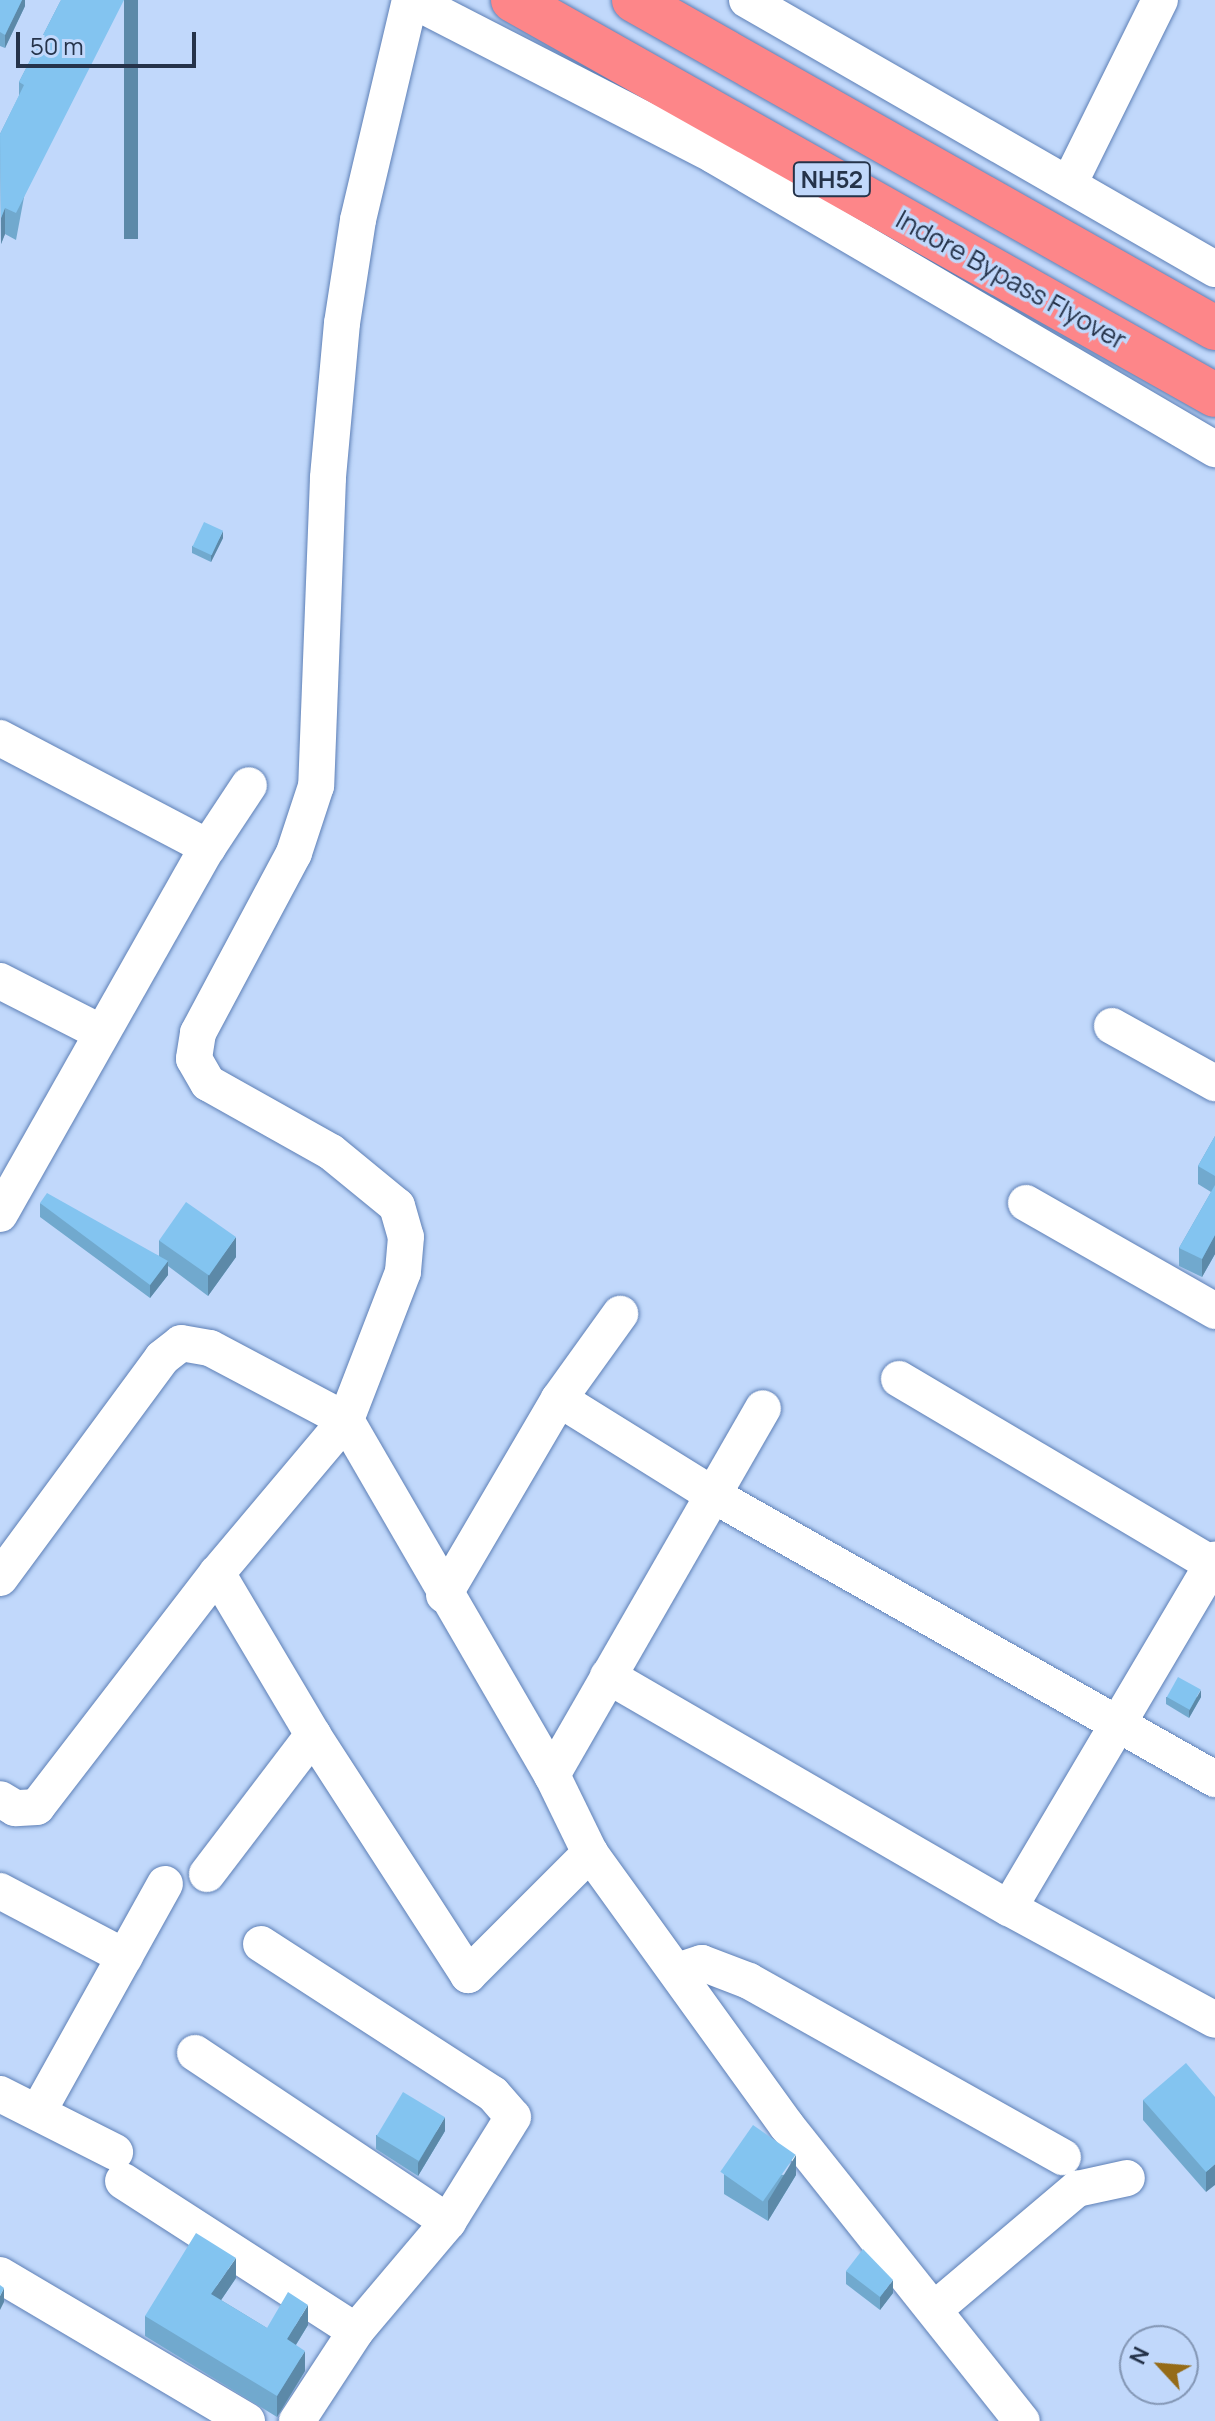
<!DOCTYPE html>
<html>
<head>
<meta charset="utf-8">
<style>
  body { margin:0 }
  #map { position:relative; width:1215px; height:2421px; overflow:hidden; background:#c1d8fb; font-family:Manrope,sans-serif }
  div>[style] { position:absolute }
  .roads { filter:drop-shadow(0 0 2px #5e80b6) drop-shadow(0 0 2px #5e80b6) }
  .minor>* { height:36px; margin:-18px; padding:0 18px; transform-origin:18px; border-radius:18px; background:#fff }
  .highway>* { height:44px; margin:-22px; padding:0 22px; transform-origin:22px; border-radius:22px; background:#fd8689 }
  .wall>* { inset:0; background:#71a9ce }
  .shaded-wall>* { inset:0; background:#5c89a8; transform-origin:0 0 }
  .building>* { inset:0; background:#83c4f0; transform-origin:0 0 }
  span { translate:-50% -50%; white-space:nowrap; text-align:center; line-height:1.15; -webkit-text-stroke:7px #c1d8fb; paint-order:stroke }
  .shield-label span { padding:2px 6px; background:#c1d8fb; border:2px solid; border-radius:6px; -webkit-text-stroke-width:0 }
  .shield-label { font-size:24px; color:#25334a; font-weight:700 }
  .street-label { font-size:26px; color:#25334a }
  .north { position:absolute; left:1119px; top:2325px; width:80px; height:80px; box-sizing:border-box; background:#c1d8fb; border:2px solid #8396b4; border-radius:50%; rotate:296deg; font-size:22px; font-weight:700; line-height:32px; text-align:center; color:#25334a }
  .north::after { content:''; display:block; margin:auto; width:28px; height:36px; background:#956b17; clip-path:polygon(50% 0,100% 100%,50% 72%,0 100%) }
  .scale { position:absolute; left:16px; top:32px; width:180px; height:36px; box-sizing:border-box; border:4px solid #25334a; border-top:0; padding-left:10px; font-size:24px; line-height:28px; white-space:nowrap; color:#25334a; -webkit-text-stroke:6px #c1d8fb; paint-order:stroke }
</style>
</head>
<body>
<div id="map">
  <div class="roads">
    <div class="minor">
      <div style="left:410px;top:0;width:226px;rotate:103.3deg"></div>
      <div style="left:358px;top:220px;width:104px;rotate:98.8deg"></div>
      <div style="left:342px;top:323px;width:156px;rotate:95.2deg"></div>
      <div style="left:328px;top:478px;width:308px;rotate:92.2deg"></div>
      <div style="left:316px;top:786px;width:71px;rotate:108.2deg"></div>
      <div style="left:294px;top:853px;width:204px;rotate:118.1deg"></div>
      <div style="left:198px;top:1033px;width:26px;rotate:99deg"></div>
      <div style="left:194px;top:1059px;width:28px;rotate:60deg"></div>
      <div style="left:208px;top:1083px;width:141px;rotate:29.3deg"></div>
      <div style="left:331px;top:1152px;width:85px;rotate:39.3deg"></div>
      <div style="left:397px;top:1206px;width:32px;rotate:74deg"></div>
      <div style="left:406px;top:1237px;width:35px;rotate:95deg"></div>
      <div style="left:403px;top:1272px;width:159px;rotate:111.1deg"></div>
      <div style="left:346px;top:1420px;width:410px;rotate:59.9deg"></div>
      <div style="left:552px;top:1775px;width:87px;rotate:64deg"></div>
      <div style="left:590px;top:1853px;width:337px;rotate:54.2deg"></div>
      <div style="left:787px;top:2126px;width:377px;rotate:51.5deg"></div>
      <div style="left:412px;top:0;width:339px;rotate:27.2deg"></div>
      <div style="left:713px;top:155px;width:582px;rotate:30.36deg"></div>
      <div style="left:747px;top:0;width:540px;rotate:29.89deg"></div>
      <div style="left:1070px;top:182px;width:203px;rotate:-63.7deg"></div>
      <div style="left:0;top:738px;width:235px;rotate:27.7deg"></div>
      <div style="left:0;top:981px;width:114px;rotate:27deg"></div>
      <div style="left:1112px;top:1026px;width:118px;rotate:29deg"></div>
      <div style="left:1026px;top:1203px;width:218px;rotate:29.7deg"></div>
      <div style="left:0;top:1214px;width:422px;rotate:-60.5deg"></div>
      <div style="left:208px;top:847px;width:74px;rotate:-56.5deg"></div>
      <div style="left:899px;top:1379px;width:367px;rotate:30.6deg"></div>
      <div style="left:559px;top:1399px;width:181px;rotate:31.9deg"></div>
      <div style="left:713px;top:1495px;width:577px;rotate:29.5deg"></div>
      <div style="left:217px;top:1573px;width:188px;rotate:59.3deg"></div>
      <div style="left:313px;top:1735px;width:286px;rotate:57.1deg"></div>
      <div style="left:468px;top:1975px;width:173px;rotate:-45deg"></div>
      <div style="left:0;top:1578px;width:273px;rotate:-53.6deg"></div>
      <div style="left:162px;top:1358px;width:24px;rotate:-38deg"></div>
      <div style="left:181px;top:1343px;width:29px;rotate:10deg"></div>
      <div style="left:210px;top:1348px;width:154px;rotate:27.9deg"></div>
      <div style="left:346px;top:1420px;width:200px;rotate:130.1deg"></div>
      <div style="left:217px;top:1573px;width:295px;rotate:127.6deg"></div>
      <div style="left:37px;top:1807px;width:22px;rotate:177deg"></div>
      <div style="left:15px;top:1808px;width:17px;rotate:-149deg"></div>
      <div style="left:444px;top:1595px;width:227px;rotate:-59.6deg"></div>
      <div style="left:559px;top:1399px;width:105px;rotate:-54.3deg"></div>
      <div style="left:608px;top:1676px;width:463px;rotate:30.1deg"></div>
      <div style="left:1009px;top:1908px;width:234px;rotate:28.5deg"></div>
      <div style="left:552px;top:1775px;width:423px;rotate:-60.1deg"></div>
      <div style="left:207px;top:1874px;width:175px;rotate:-52.7deg"></div>
      <div style="left:0;top:1891px;width:141px;rotate:27.8deg"></div>
      <div style="left:1009px;top:1908px;width:405px;rotate:-59.4deg"></div>
      <div style="left:261px;top:1944px;width:276px;rotate:32.9deg"></div>
      <div style="left:493px;top:2094px;width:30px;rotate:49deg"></div>
      <div style="left:513px;top:2117px;width:123px;rotate:121.8deg"></div>
      <div style="left:448px;top:2222px;width:143px;rotate:130.2deg"></div>
      <div style="left:356px;top:2331px;width:108px;rotate:123.2deg"></div>
      <div style="left:677px;top:1971px;width:26px;rotate:-18deg"></div>
      <div style="left:702px;top:1963px;width:50px;rotate:21deg"></div>
      <div style="left:749px;top:1981px;width:360px;rotate:29.3deg"></div>
      <div style="left:195px;top:2053px;width:304px;rotate:33.7deg"></div>
      <div style="left:0;top:2094px;width:129px;rotate:26.8deg"></div>
      <div style="left:38px;top:2112px;width:261px;rotate:-60.9deg"></div>
      <div style="left:123px;top:2181px;width:277px;rotate:32.8deg"></div>
      <div style="left:0;top:2275px;width:287px;rotate:30.6deg"></div>
      <div style="left:936px;top:2308px;width:185px;rotate:-40.2deg"></div>
      <div style="left:1077px;top:2189px;width:51px;rotate:-12.4deg"></div>
    </div>
    <div class="highway">
      <div style="left:513px;top:0;width:805px;rotate:29.37deg"></div>
      <div style="left:634px;top:0;width:667px;rotate:29.45deg"></div>
    </div>
  </div>
  <div class="wall">
    <div style="clip-path:polygon(0 0,25px 0,25px 6px,5px 48px,0 46px)"></div>
    <div style="clip-path:polygon(61px 0,16px 240px,5px 234px,1px 244px,0 134px,19px 96px,19px 82px)"></div>
    <div style="clip-path:polygon(223px 538px,211px 562px,192px 553px,192px 546px)"></div>
    <div style="clip-path:polygon(1215px 1136px,1215px 1254px,1202px 1277px,1179px 1266px,1179px 1248px,1211px 1192px,1198px 1184px,1198px 1166px)"></div>
    <div style="clip-path:polygon(40px 1203px,159px 1256px,159px 1240px,236px 1257px,208px 1296px,168px 1266px,168px 1275px,150px 1298px,40px 1217px)"></div>
    <div style="clip-path:polygon(1166px 1697px,1201px 1697px,1189px 1718px,1166px 1704px)"></div>
    <div style="clip-path:polygon(1215px 2097px,1206px 2192px,1143px 2120px,1143px 2100px)"></div>
    <div style="clip-path:polygon(445px 2131px,418px 2176px,376px 2149px,376px 2135px)"></div>
    <div style="clip-path:polygon(724px 2174px,796px 2175px,768px 2221px,724px 2194px)"></div>
    <div style="clip-path:polygon(846px 2271px,893px 2293px,880px 2310px,846px 2284px)"></div>
    <div style="clip-path:polygon(236px 2278px,221px 2300px,267px 2328px,308px 2325px,296px 2345px,305px 2371px,277px 2417px,145px 2336px,145px 2316px)"></div>
  </div>
  <div class="shaded-wall">
    <div style="clip-path:polygon(22px 0,25px 0,25px 6px,5px 48px,5px 35px)"></div>
    <div style="left:124px;top:0;width:14px;height:239px"></div>
    <div style="clip-path:polygon(5px 208px,5px 234px,1px 244px,1px 218px)"></div>
    <div style="clip-path:polygon(223px 531px,223px 538px,211px 562px,211px 555px)"></div>
    <div style="clip-path:polygon(1215px 1235px,1215px 1254px,1202px 1277px,1202px 1259px)"></div>
    <div style="clip-path:polygon(236px 1237px,236px 1257px,208px 1296px,208px 1275px)"></div>
    <div style="clip-path:polygon(168px 1261px,168px 1275px,150px 1298px,150px 1285px)"></div>
    <div style="clip-path:polygon(1201px 1690px,1201px 1697px,1189px 1718px,1189px 1711px)"></div>
    <div style="clip-path:polygon(445px 2117px,445px 2131px,418px 2176px,418px 2163px)"></div>
    <div style="clip-path:polygon(796px 2155px,796px 2175px,768px 2221px,768px 2201px)"></div>
    <div style="clip-path:polygon(1215px 2164px,1215px 2185px,1206px 2192px,1206px 2172px)"></div>
    <div style="clip-path:polygon(236px 2258px,236px 2278px,211px 2315px,211px 2294px)"></div>
    <div style="clip-path:polygon(893px 2280px,893px 2293px,880px 2310px,880px 2297px)"></div>
    <div style="clip-path:polygon(4px 2288px,4px 2302px,0 2310px,0 2296px)"></div>
    <div style="clip-path:polygon(308px 2305px,308px 2325px,287px 2359px,287px 2339px)"></div>
    <div style="clip-path:polygon(305px 2351px,305px 2371px,277px 2417px,277px 2396px)"></div>
  </div>
  <div class="building">
    <div style="clip-path:polygon(0 0,22px 0,5px 35px,0 32px)"></div>
    <div style="clip-path:polygon(61px 0,124px 0,16px 213px,5px 208px,1px 218px,0 134px,24px 85px,19px 82px)"></div>
    <div style="left:204px;top:522px;width:21px;height:27px;rotate:25deg"></div>
    <div style="clip-path:polygon(1215px 1136px,1215px 1176px,1198px 1166px)"></div>
    <div style="clip-path:polygon(1215px 1185px,1215px 1235px,1202px 1259px,1179px 1248px)"></div>
    <div style="clip-path:polygon(47px 1193px,168px 1261px,150px 1285px,40px 1203px)"></div>
    <div style="left:186px;top:1202px;width:61px;height:47px;rotate:35deg"></div>
    <div style="left:1178px;top:1677px;width:26px;height:23px;rotate:29deg"></div>
    <div style="clip-path:polygon(1186px 2063px,1215px 2097px,1215px 2164px,1206px 2172px,1143px 2100px)"></div>
    <div style="left:403px;top:2092px;width:49px;height:51px;rotate:31deg"></div>
    <div style="left:753px;top:2125px;width:52px;height:57px;rotate:35deg"></div>
    <div style="clip-path:polygon(196px 2233px,236px 2258px,211px 2294px,267px 2328px,288px 2292px,308px 2305px,287px 2339px,305px 2351px,277px 2396px,145px 2316px)"></div>
    <div style="clip-path:polygon(863px 2249px,893px 2280px,880px 2297px,846px 2271px)"></div>
    <div style="clip-path:polygon(0 2285px,4px 2288px,0 2296px)"></div>
  </div>
  <div class="shield-label">
    <span style="left:832px;top:179px">NH52</span>
  </div>
  <div class="street-label">
    <span style="left:1011px;top:280px;rotate:29deg">Indore Bypass Flyover</span>
  </div>
  <div class="north">N</div>
  <div class="scale">50 m</div>
</div>
</body>
</html>
